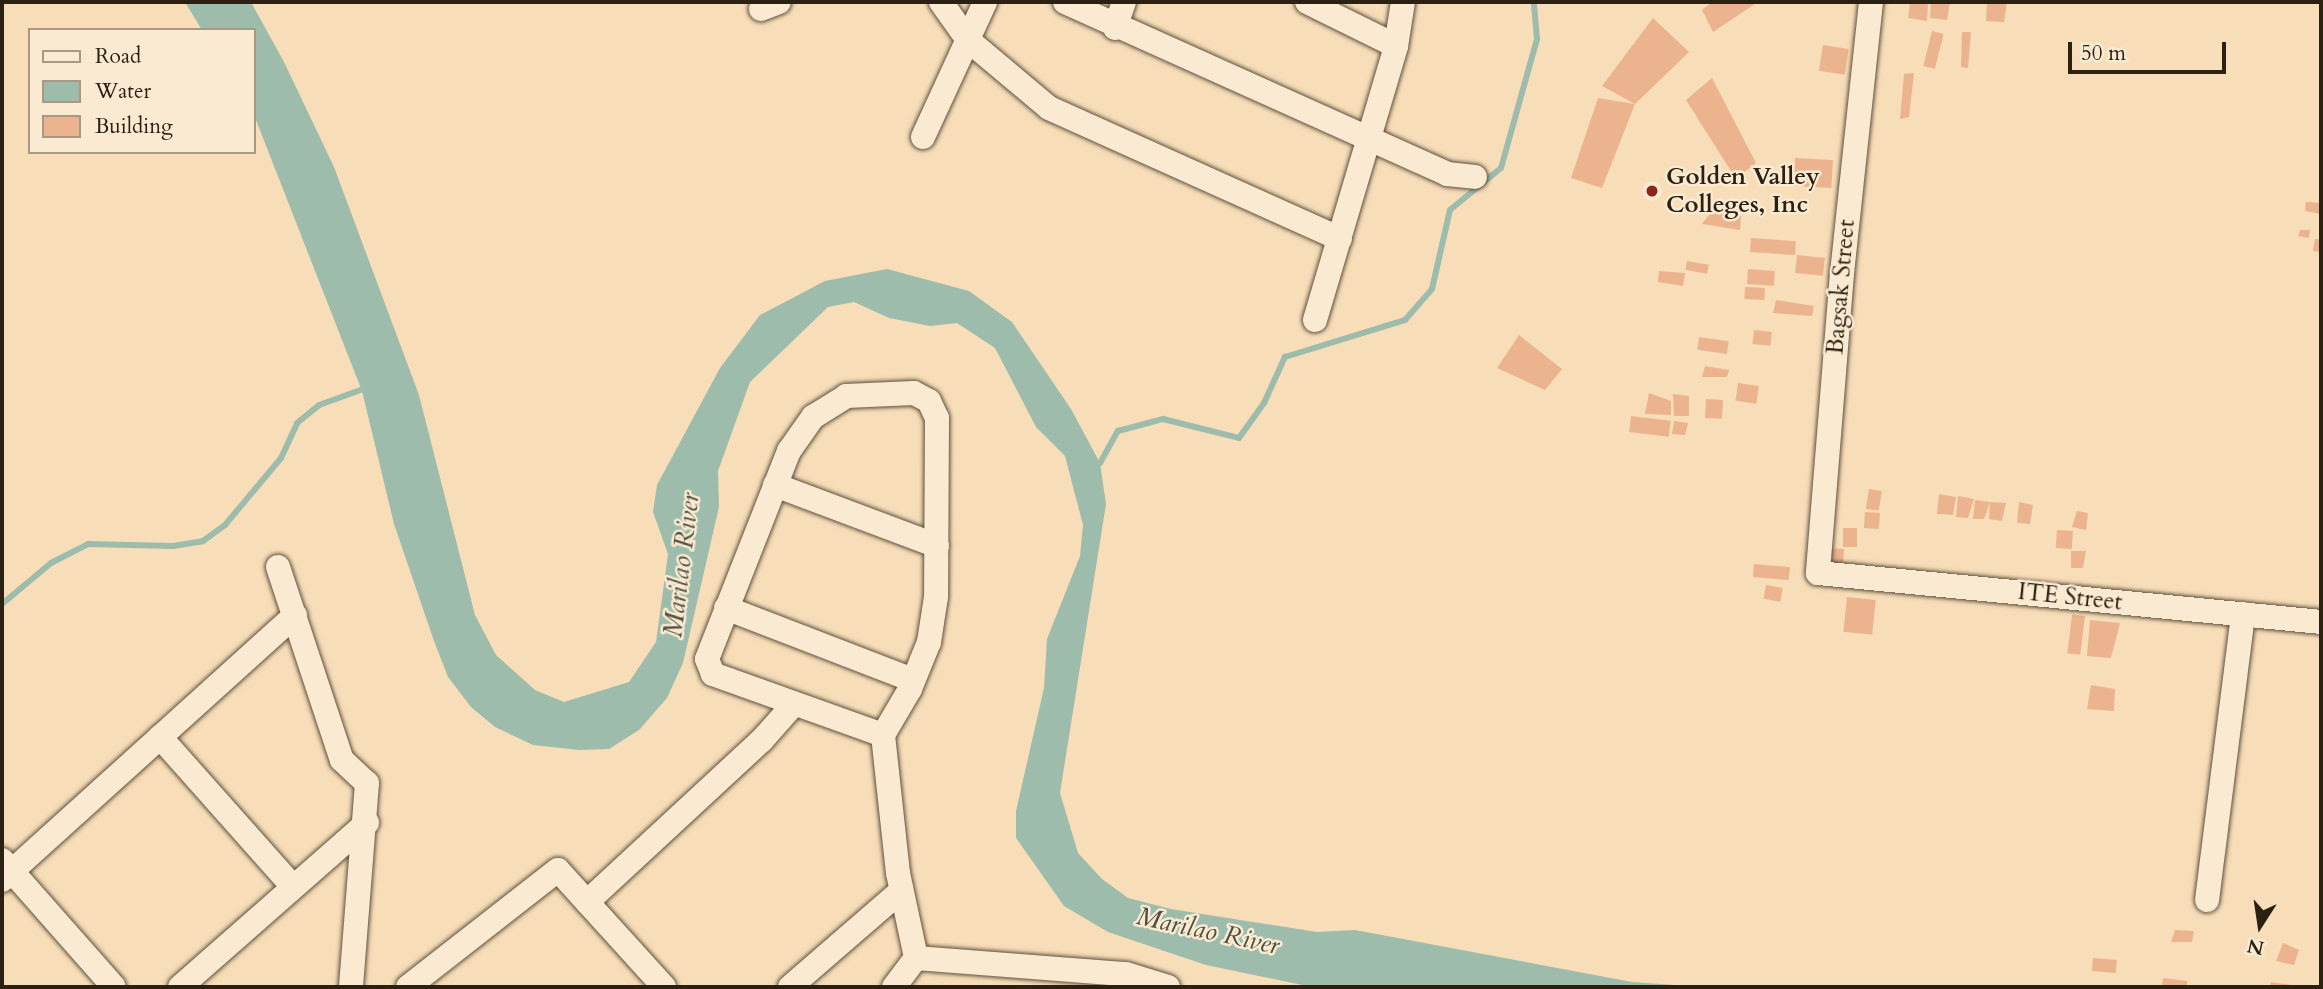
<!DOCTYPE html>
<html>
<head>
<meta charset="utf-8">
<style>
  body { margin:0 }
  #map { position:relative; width:2323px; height:989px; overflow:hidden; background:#f7deb9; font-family:Cardo,serif }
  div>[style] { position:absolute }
  .water>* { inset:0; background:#9dbcac }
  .stream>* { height:6px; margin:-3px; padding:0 3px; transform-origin:3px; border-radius:3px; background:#9dbcac }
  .building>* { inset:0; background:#ebb38e; transform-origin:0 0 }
  .roads { filter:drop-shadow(0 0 2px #5f503c) drop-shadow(0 0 2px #5f503c) }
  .minor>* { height:24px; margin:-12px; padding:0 12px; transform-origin:12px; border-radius:12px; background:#faead2 }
  .dots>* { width:19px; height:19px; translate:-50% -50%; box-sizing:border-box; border:4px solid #faead2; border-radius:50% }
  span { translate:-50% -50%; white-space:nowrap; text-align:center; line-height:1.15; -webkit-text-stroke:5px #faead2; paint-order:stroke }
  .poi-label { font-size:24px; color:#2c2012; font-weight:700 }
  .left { translate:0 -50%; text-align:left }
  .street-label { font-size:24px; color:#2c2012 }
  .water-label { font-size:26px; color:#4e4f40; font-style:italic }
  .frame { position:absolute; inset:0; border:4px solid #2c2012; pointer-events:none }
  .legend { position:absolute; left:28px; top:28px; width:228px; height:126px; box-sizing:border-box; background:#faead2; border:2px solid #a89985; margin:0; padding:9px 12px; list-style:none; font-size:21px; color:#2c2012 }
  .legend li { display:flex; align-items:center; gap:14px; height:35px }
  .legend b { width:35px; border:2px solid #a89985 }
  .north { position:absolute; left:2225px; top:891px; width:70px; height:70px; -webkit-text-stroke:5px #faead2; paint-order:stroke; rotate:192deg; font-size:19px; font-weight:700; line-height:28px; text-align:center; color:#2c2012 }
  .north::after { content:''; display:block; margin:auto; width:24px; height:32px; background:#2c2012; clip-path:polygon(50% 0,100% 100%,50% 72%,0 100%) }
  .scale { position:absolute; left:2068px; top:42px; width:158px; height:32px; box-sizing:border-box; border:4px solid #2c2012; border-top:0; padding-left:9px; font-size:21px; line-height:24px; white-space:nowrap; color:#2c2012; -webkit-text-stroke:5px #faead2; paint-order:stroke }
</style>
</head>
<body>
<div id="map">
  <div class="water">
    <div style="clip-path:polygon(185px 2px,251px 2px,284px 62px,334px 167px,419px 395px,475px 615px,496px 655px,535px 690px,564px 702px,629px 682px,656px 642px,668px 554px,653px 512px,657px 485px,720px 368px,760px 315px,825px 281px,887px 269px,969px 291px,1012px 322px,1071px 409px,1100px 463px,1106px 504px,1060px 793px,1078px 853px,1102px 879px,1128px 898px,1171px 909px,1317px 932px,1355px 930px,1632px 982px,1703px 987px,1312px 987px,1206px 965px,1108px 932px,1064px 906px,1016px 838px,1016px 811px,1044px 688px,1047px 639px,1080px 556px,1083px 525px,1065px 456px,1036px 427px,995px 348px,957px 323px,930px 326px,889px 318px,854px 302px,828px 307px,750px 382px,718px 471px,719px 507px,683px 663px,667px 698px,639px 730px,609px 749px,579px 750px,533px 745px,495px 727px,471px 707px,448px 677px,434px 641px,394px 524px,362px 391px,254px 115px,254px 30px,202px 30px)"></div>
  </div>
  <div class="stream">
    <div style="left:1100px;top:463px;width:37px;rotate:-61deg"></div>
    <div style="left:1118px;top:431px;width:47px;rotate:-14.9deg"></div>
    <div style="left:1163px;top:419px;width:78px;rotate:14deg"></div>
    <div style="left:1239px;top:438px;width:43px;rotate:-54.5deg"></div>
    <div style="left:1264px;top:403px;width:51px;rotate:-65.5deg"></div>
    <div style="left:1285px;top:357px;width:126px;rotate:-17.1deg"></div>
    <div style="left:1405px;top:320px;width:41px;rotate:-48.9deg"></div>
    <div style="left:1432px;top:289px;width:81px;rotate:-77.2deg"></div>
    <div style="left:1450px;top:210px;width:66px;rotate:-39.5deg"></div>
    <div style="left:1501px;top:168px;width:134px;rotate:-74.4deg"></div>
    <div style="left:1537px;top:39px;width:37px;rotate:-95deg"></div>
    <div style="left:2px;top:604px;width:64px;rotate:-39.9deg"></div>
    <div style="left:51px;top:563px;width:42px;rotate:-27.2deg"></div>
    <div style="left:88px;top:544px;width:85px;rotate:1.3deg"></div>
    <div style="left:173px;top:546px;width:30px;rotate:-9deg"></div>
    <div style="left:203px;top:541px;width:27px;rotate:-36deg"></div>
    <div style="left:225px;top:525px;width:87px;rotate:-50.1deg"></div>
    <div style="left:281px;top:458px;width:38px;rotate:-65deg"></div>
    <div style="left:297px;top:423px;width:28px;rotate:-39deg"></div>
    <div style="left:319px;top:405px;width:53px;rotate:-19.8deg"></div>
  </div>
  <div class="building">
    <div style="clip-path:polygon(1712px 2px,1758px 2px,1713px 32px,1702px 10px)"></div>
    <div style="clip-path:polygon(1910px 2px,1928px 2px,1927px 21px,1908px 18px)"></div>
    <div style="clip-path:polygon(1931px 2px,1950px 2px,1947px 20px,1930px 18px)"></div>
    <div style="clip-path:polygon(1987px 2px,2007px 2px,2004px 22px,1986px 21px)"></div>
    <div style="clip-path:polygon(1653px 18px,1689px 52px,1635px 104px,1602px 86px)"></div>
    <div style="left:1932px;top:31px;width:12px;height:36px;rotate:14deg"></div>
    <div style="clip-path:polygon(1962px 32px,1971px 32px,1968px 68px,1961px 67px)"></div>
    <div style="left:1823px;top:45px;width:26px;height:26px;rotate:9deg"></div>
    <div style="clip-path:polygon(1914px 73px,1909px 117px,1900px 119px,1904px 74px)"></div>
    <div style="clip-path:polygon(1712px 78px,1756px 163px,1736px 179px,1686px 100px)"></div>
    <div style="clip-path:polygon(1598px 98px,1635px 104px,1602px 188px,1571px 178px)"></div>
    <div style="left:1795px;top:158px;width:38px;height:28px;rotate:3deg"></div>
    <div style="clip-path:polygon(2306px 202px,2321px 203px,2321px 214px,2305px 211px)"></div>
    <div style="clip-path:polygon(1711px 212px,1741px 216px,1740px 230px,1702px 224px)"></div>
    <div style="clip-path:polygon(2300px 230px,2310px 230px,2309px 238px,2298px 236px)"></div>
    <div style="left:1751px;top:238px;width:45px;height:14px;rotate:4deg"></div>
    <div style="clip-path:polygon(2315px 239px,2321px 240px,2321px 252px,2313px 251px)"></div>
    <div style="left:1797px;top:255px;width:28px;height:18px;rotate:6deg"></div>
    <div style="left:1687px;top:261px;width:22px;height:9px;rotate:10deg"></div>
    <div style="left:1748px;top:269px;width:27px;height:15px;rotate:4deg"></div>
    <div style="clip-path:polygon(1659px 271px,1685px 273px,1683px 286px,1658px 282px)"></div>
    <div style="left:1745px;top:287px;width:20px;height:12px;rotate:3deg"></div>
    <div style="clip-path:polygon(1776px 300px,1814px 306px,1812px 316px,1773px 313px)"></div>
    <div style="left:1754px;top:330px;width:18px;height:14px;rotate:6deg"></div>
    <div style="clip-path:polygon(1519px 335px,1562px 369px,1545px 390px,1497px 368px)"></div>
    <div style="left:1699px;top:337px;width:30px;height:13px;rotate:8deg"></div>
    <div style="clip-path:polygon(1705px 366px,1729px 370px,1727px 377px,1702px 377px)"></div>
    <div style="left:1738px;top:383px;width:21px;height:18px;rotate:8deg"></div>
    <div style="clip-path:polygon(1649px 393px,1671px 401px,1671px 415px,1645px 414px)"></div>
    <div style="clip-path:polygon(1673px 394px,1689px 396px,1689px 416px,1674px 416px)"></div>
    <div style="left:1706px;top:399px;width:17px;height:19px;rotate:3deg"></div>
    <div style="left:1631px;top:416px;width:40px;height:16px;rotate:7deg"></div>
    <div style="clip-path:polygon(1674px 421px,1688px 423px,1685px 435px,1672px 434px)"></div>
    <div style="left:1869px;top:489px;width:13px;height:20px;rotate:9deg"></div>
    <div style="clip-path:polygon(1939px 494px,1956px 497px,1953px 515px,1937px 514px)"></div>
    <div style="clip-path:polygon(1958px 496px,1974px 499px,1968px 518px,1956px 517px)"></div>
    <div style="clip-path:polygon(1975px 500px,1990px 502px,1984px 519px,1973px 519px)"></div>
    <div style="clip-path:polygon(1990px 502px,2006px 503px,2002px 521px,1989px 519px)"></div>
    <div style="clip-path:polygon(2019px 502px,2033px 505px,2030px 524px,2017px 523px)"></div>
    <div style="clip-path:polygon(2077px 511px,2088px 513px,2086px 530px,2072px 527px)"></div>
    <div style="left:1865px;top:512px;width:15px;height:16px;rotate:4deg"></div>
    <div style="left:1843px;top:528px;width:14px;height:19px"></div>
    <div style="left:2057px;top:530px;width:16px;height:18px;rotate:4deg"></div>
    <div style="left:1827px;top:548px;width:17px;height:21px;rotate:3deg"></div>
    <div style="clip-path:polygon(2071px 551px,2086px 551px,2083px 568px,2071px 568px)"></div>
    <div style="left:1754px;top:564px;width:36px;height:13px;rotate:5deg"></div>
    <div style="left:1766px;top:585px;width:17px;height:14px;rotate:10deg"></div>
    <div style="left:1847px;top:597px;width:29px;height:35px;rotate:6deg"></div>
    <div style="left:2085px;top:616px;width:39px;height:13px;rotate:97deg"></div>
    <div style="clip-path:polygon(2090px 620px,2120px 623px,2111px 658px,2087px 656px)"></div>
    <div style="clip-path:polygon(2091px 685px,2115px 689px,2114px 711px,2087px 709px)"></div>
    <div style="clip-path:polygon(2175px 930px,2194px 931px,2192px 942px,2171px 942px)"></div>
    <div style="clip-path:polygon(2283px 943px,2299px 950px,2294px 965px,2276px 961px)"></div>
    <div style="left:2093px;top:958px;width:24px;height:13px;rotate:5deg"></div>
    <div style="clip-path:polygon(2163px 978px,2187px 981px,2187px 987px,2162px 987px)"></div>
    <div style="clip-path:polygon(2271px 982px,2291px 985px,2290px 987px,2270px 987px)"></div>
  </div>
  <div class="roads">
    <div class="minor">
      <div style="left:941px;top:2px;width:47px;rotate:54.6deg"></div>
      <div style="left:968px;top:40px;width:106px;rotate:40deg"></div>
      <div style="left:1049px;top:108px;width:319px;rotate:24.2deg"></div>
      <div style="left:1065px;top:2px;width:419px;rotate:24.2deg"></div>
      <div style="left:1447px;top:174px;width:28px;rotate:6deg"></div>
      <div style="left:1307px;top:2px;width:99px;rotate:26.3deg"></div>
      <div style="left:1871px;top:2px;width:273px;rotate:96.1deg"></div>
      <div style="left:1842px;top:273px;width:301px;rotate:94.6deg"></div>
      <div style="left:1818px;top:573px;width:505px;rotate:5.56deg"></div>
      <div style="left:761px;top:9px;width:19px;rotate:-21deg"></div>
      <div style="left:1115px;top:28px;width:28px;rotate:-71deg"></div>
      <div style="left:923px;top:137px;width:149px;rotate:-65.3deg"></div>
      <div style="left:1315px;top:320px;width:286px;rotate:-73.5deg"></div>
      <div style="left:1396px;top:46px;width:45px;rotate:-81deg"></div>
      <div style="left:775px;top:485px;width:173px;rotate:20.6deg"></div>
      <div style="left:278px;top:567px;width:203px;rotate:71.7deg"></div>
      <div style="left:342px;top:760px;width:34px;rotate:43deg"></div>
      <div style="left:367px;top:783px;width:205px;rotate:94.5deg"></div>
      <div style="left:726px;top:608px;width:200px;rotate:21.1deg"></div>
      <div style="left:883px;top:735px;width:181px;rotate:-160.3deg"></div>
      <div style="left:713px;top:674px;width:16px;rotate:-112deg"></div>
      <div style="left:707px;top:659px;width:224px;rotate:-68.5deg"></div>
      <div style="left:789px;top:451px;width:42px;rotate:-54.8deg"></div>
      <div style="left:813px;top:417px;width:39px;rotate:-32deg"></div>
      <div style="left:846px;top:396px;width:68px;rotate:-2.5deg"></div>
      <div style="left:914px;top:393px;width:17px;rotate:28deg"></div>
      <div style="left:929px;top:401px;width:19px;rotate:65deg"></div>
      <div style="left:937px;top:418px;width:179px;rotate:90.3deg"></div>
      <div style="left:936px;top:597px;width:46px;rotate:98.8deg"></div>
      <div style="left:929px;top:642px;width:51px;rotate:112deg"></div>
      <div style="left:910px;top:689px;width:53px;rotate:120.4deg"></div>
      <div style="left:883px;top:735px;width:139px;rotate:83.8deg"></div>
      <div style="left:898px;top:873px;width:87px;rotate:78deg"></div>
      <div style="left:160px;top:737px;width:200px;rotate:48.4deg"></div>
      <div style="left:2px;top:860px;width:169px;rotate:48.6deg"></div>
      <div style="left:2px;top:880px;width:395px;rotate:-42.1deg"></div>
      <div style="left:2207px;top:900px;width:288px;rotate:-82.8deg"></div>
      <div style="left:587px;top:902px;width:238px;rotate:-42.8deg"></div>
      <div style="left:762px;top:740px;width:48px;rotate:-48.4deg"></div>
      <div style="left:916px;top:958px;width:211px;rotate:4.4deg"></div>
      <div style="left:1126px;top:974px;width:44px;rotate:17.2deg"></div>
      <div style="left:180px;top:987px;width:249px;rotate:-41.3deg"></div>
      <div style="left:408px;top:987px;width:190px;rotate:-38deg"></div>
      <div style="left:558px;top:870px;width:158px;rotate:47.8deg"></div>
      <div style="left:790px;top:987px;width:147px;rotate:-40.9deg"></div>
      <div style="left:894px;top:987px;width:36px;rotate:-53deg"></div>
    </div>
  </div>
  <div class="dots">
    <div style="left:1652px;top:191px;background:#8f2418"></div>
  </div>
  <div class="poi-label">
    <span class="left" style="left:1666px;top:191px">Golden Valley<br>Colleges, Inc</span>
  </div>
  <div class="street-label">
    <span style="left:1841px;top:287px;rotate:-85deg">Bagsak Street</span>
    <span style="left:2070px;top:597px;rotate:6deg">ITE Street</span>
  </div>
  <div class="water-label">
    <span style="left:682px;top:565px;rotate:-83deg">Marilao River</span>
    <span style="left:1208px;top:931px;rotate:12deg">Marilao River</span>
  </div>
  <div class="frame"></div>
  <ul class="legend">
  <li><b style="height:9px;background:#faead2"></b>Road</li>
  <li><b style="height:19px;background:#9dbcac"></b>Water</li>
  <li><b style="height:19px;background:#ebb38e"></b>Building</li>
  </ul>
  <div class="north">N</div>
  <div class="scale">50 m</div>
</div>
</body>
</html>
